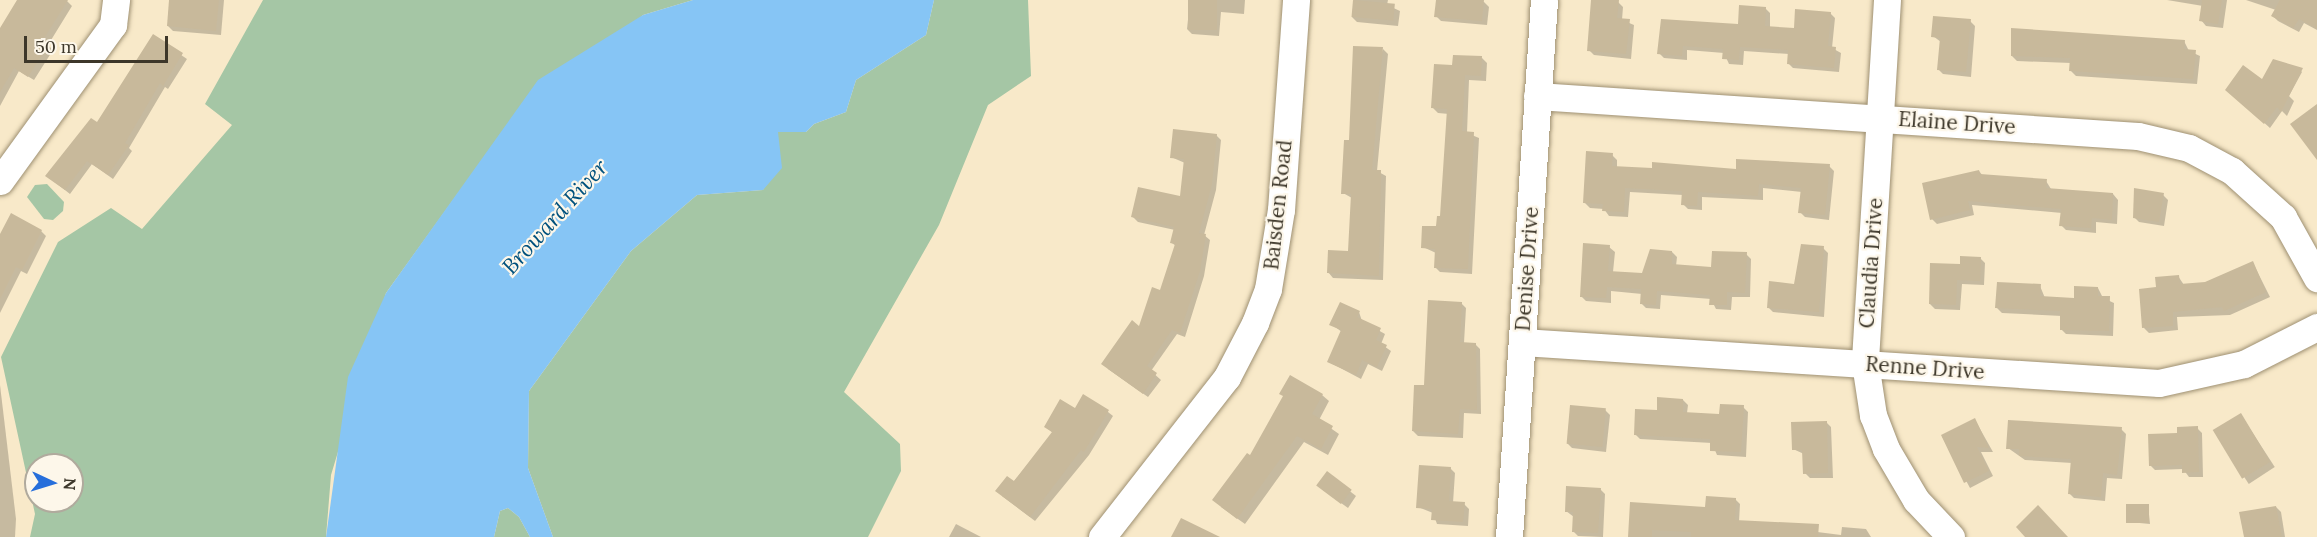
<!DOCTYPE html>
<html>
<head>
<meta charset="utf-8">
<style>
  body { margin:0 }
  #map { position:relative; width:2317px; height:537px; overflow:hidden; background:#f8e9c9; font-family:Lora,serif }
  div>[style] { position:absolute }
  .green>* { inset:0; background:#a5c6a5 }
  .water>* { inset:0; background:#86c5f5 }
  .shadow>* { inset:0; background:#0003; transform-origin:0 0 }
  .building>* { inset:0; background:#c8b99b; transform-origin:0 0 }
  .roads { filter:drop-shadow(0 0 2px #9e9072) drop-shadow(0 0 2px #9e9072) }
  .minor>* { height:27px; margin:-13.5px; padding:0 13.5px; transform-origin:13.5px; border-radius:13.5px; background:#fff }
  span { translate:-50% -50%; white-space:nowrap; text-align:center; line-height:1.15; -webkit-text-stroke:4.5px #fdf7ea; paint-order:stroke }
  .street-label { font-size:21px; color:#3d372a }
  .water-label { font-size:22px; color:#00517d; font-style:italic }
  .north { position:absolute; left:24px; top:453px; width:60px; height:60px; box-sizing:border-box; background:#fdf7ea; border:2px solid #b0aa9d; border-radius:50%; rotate:94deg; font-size:16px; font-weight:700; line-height:24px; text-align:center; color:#3d372a }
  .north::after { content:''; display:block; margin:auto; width:21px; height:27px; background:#276fdb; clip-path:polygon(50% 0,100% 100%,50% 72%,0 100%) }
  .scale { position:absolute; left:24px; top:36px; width:144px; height:27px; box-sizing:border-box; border:3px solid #3d372a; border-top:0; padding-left:8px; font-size:18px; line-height:21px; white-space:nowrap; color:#3d372a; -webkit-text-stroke:4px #fdf7ea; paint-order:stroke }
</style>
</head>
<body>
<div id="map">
  <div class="green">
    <div style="clip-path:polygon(evenodd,263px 0,693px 0,643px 15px,461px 189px,386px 293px,331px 475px,326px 537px,30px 537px,35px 514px,1px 357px,58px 242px,111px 208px,142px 229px,232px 125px,205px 104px,263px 0,36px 465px,72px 465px,72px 501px,36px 501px,36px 465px)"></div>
    <div style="clip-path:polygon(934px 0,1028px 0,1031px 76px,988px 105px,939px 225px,844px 392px,900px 444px,901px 471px,868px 537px,553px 537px,528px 468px,529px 391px,631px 251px,697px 195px,763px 190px,777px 132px,806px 132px,814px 124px,846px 112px,856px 80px,926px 35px)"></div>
    <div style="clip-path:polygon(47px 184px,64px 202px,63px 211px,53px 220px,44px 219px,27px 197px,35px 185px)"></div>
    <div style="clip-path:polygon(508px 508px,519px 517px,530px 537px,494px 537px,500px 511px)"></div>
  </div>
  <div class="water">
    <div style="clip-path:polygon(693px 0,934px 0,926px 35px,856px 80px,846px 112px,814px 124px,806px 132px,778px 132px,782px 168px,763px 190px,697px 195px,631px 251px,529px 391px,528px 468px,553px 537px,530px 537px,519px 517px,508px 508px,500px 511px,494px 537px,326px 537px,348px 377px,386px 293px,538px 80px,643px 15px)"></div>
  </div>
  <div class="shadow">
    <div style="clip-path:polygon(19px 0,66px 0,72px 6px,48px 45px,53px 50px,34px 80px,19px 71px,0 106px,0 43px)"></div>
    <div style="clip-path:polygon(171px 0,224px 0,221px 35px,173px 31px,168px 26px)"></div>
    <div style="clip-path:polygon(1190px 0,1245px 0,1244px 14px,1221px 12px,1219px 36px,1192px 34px,1187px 29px)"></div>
    <div style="clip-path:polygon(1354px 0,1388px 0,1387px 5px,1400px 11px,1398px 26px,1357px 22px,1352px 17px)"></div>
    <div style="clip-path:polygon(1437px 0,1484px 2px,1489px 7px,1487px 25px,1441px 21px,1436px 16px)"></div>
    <div style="clip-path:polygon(1593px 0,1618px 2px,1623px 7px,1622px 20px,1634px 25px,1631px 59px,1594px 55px,1589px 50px)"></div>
    <div style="clip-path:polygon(2167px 0,2227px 0,2223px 28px,2206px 26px,2201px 20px,2203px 6px)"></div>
    <div style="clip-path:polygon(2246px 0,2317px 0,2317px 30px,2304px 23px,2299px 32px,2278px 21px,2273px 16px,2276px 10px)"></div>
    <div style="clip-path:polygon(1765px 8px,1770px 13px,1770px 28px,1795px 29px,1830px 13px,1835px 18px,1832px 48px,1841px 53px,1839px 72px,1793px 68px,1788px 63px,1789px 54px,1744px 51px,1743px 65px,1729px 64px,1724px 53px,1687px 50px,1687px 60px,1664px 58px,1659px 53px,1740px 25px)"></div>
    <div style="clip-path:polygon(1970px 21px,1975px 26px,1971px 77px,1943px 74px,1938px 69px,1941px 42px,1933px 36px)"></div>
    <div style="clip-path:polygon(153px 36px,187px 59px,168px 89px,165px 87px,129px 148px,132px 151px,113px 179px,92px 164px,70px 194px,52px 180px,97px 125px)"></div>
    <div style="clip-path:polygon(2184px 41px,2189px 51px,2200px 56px,2197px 84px,2076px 76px,2071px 71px,2071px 63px,2017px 61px,2012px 56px)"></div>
    <div style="clip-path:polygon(1383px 49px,1388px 54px,1377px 171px,1386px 176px,1383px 280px,1333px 278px,1328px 272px,1349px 252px,1352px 198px,1343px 193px,1350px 141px)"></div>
    <div style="clip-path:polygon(1482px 58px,1487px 63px,1486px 81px,1469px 80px,1467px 133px,1479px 138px,1472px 274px,1440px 272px,1435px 267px,1436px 253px,1423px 247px,1441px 218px,1449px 114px,1438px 113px,1433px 108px,1454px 67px)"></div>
    <div style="clip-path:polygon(2297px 67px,2302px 72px,2289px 96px,2294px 101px,2287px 116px,2282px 111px,2270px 128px,2232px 94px)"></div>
    <div style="clip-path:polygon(1216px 135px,1221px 140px,1216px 190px,1204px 235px,1210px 240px,1204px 276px,1185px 337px,1177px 334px,1151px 371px,1161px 380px,1148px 397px,1108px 369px,1140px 328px,1161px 292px,1176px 246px,1172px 243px,1175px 230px,1138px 222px,1133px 217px,1182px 198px,1185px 163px,1171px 157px)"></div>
    <div style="clip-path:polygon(1612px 155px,1617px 160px,1617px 168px,1737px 170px,1829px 166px,1834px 171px,1829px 220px,1805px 217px,1800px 212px,1802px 192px,1763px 188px,1763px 200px,1702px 197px,1702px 210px,1688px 209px,1683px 204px,1683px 195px,1630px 192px,1628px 217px,1609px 216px,1604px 209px,1590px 208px,1585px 203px)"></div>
    <div style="clip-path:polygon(1979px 171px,1983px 176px,2046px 181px,2051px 189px,2113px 194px,2118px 200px,2117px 224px,2096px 222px,2096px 233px,2066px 230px,2061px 225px,2062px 213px,1972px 205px,1974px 215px,1937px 224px,1932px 219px)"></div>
    <div style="clip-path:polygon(2163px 195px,2168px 200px,2164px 226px,2139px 222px,2134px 217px)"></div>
    <div style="clip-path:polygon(41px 231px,46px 236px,27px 274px,21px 271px,0 313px,0 238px)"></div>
    <div style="clip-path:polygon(1609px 247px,1615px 252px,1613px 272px,1644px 275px,1672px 252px,1677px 257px,1676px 266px,1712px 269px,1746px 254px,1751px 259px,1750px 297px,1732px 297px,1731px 310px,1716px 309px,1711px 299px,1661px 295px,1660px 309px,1646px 308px,1641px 303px,1642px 294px,1611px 291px,1611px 303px,1586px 301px,1581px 296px)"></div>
    <div style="clip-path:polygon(1823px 248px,1828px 253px,1824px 317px,1773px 312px,1768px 307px,1795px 285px)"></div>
    <div style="clip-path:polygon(1980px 258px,1985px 263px,1984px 285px,1962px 284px,1960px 310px,1935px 309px,1930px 304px,1961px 265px)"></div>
    <div style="clip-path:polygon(2253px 263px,2270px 297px,2230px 315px,2177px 317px,2178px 330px,2149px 333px,2144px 328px,2157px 289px,2178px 276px,2184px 285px,2206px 283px)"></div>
    <div style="clip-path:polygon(2040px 286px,2045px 298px,2075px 299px,2098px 288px,2103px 298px,2114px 303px,2113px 336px,2066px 334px,2061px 329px,2062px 316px,2002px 313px,1997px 308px)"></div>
    <div style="clip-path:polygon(1461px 303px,1466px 308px,1464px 343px,1475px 344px,1480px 349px,1481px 414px,1464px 413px,1463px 438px,1418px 436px,1413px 431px,1425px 387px)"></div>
    <div style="clip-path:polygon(1359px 312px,1362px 321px,1385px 334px,1381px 344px,1391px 351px,1382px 371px,1368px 364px,1361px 379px,1329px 362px,1342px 332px,1331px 324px)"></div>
    <div style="clip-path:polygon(0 385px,16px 519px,15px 537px,0 537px)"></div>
    <div style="clip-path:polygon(1322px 395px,1329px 401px,1319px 420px,1339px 434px,1328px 455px,1304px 442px,1245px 524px,1221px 507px)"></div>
    <div style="clip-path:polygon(1683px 400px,1688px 405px,1687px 413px,1720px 415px,1743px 407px,1748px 412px,1746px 457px,1717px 455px,1712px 443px,1640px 439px,1635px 434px,1658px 411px)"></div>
    <div style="clip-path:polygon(1075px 410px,1108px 412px,1113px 416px,1089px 455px,1035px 521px,1002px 496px,1053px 433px,1046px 427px)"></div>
    <div style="clip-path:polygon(1605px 410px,1610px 415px,1606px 452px,1572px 448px,1567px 443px)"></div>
    <div style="left:2241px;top:415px;width:62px;height:31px;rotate:57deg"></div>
    <div style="clip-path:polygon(1975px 420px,1993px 452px,1981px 452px,1993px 476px,1970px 488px,1942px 436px)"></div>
    <div style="clip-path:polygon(1826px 422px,1831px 427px,1833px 478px,1810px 478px,1805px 473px,1804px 454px,1793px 449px)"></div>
    <div style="clip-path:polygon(2197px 428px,2202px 433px,2203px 477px,2189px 477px,2183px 469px,2155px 470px,2150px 465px,2179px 435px)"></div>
    <div style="clip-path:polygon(2121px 429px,2126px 434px,2122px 479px,2107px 478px,2105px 501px,2074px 498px,2069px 493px,2072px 463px,2025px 460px,2008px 448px)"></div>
    <div style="clip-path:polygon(1450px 468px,1455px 473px,1453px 503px,1464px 504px,1469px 509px,1468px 526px,1437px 524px,1433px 513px,1418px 507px)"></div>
    <div style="clip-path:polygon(1327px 473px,1356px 496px,1348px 508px,1323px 490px)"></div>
    <div style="clip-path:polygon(1600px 489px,1605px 494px,1603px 537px,1578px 536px,1573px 531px,1574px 517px,1566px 511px)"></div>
    <div style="clip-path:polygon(1735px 499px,1740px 504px,1739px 522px,1841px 535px,1842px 527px,1866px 529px,1871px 537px,1630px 537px)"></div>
    <div style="clip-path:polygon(2148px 505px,2150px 524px,2129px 522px)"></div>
    <div style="clip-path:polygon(2276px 507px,2281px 512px,2285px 537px,2245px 537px)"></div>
    <div style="clip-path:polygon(956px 524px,981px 537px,949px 537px)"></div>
  </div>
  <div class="building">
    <div style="clip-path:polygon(17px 0,68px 0,43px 40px,49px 44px,28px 77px,14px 68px,0 92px,0 28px)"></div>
    <div style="clip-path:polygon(169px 0,219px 0,216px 31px,167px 26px)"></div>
    <div style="left:1188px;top:0;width:29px;height:30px"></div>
    <div style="left:1353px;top:0;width:42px;height:17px;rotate:5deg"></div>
    <div style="clip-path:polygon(1436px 0,1484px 0,1482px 21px,1434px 17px)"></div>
    <div style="clip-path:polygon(1591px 0,1619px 0,1617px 18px,1630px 19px,1626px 54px,1587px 51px)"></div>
    <div style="clip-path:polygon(2202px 0,2222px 0,2218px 24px,2199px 21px)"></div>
    <div style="clip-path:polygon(2280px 0,2317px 0,2317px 29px,2299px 19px,2293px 28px,2271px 16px)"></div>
    <div style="clip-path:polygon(1739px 5px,1766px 7px,1765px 26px,1794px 28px,1795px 9px,1831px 12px,1828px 46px,1836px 47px,1834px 68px,1787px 64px,1788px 50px,1740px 47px,1739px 60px,1722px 59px,1723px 49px,1683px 46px,1682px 56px,1657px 54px,1661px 19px,1738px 24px)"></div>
    <div style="clip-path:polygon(1933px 16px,1971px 19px,1966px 72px,1937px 70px,1940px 38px,1931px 37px)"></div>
    <div style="clip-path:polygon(2011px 28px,2185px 40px,2184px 49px,2196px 50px,2193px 79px,2069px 71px,2070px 58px,2011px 56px)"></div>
    <div style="clip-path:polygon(153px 34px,183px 53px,163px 86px,160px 83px,125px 143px,129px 145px,108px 175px,87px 161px,65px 190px,45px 176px,91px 118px,97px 122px)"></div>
    <div style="clip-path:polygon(1353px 46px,1383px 47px,1372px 170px,1381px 170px,1379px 276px,1327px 273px,1328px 250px,1348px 251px,1351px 194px,1341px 194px,1344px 140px,1349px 140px)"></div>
    <div style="clip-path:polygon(1453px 55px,1482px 56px,1481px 76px,1465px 75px,1462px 131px,1474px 132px,1468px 269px,1434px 268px,1435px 249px,1421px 248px,1422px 226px,1436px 226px,1437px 216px,1440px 216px,1447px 109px,1431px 108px,1434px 64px,1452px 65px)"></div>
    <div style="clip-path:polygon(2273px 59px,2303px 68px,2281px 112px,2277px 107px,2264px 124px,2225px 90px,2243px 65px,2262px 79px)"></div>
    <div style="clip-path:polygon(2317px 104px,2317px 160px,2290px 124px)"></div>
    <div style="clip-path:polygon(1173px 129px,1217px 134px,1212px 184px,1199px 233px,1206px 234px,1200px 271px,1180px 333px,1172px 330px,1147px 366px,1157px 373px,1143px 394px,1101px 364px,1132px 320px,1139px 326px,1152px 287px,1160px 290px,1175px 244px,1170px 243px,1174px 227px,1131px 217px,1138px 187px,1180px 196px,1184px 159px,1170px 158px)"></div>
    <div style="clip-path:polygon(1586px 151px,1613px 153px,1612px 166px,1652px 168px,1652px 162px,1736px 169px,1736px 159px,1830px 164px,1825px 215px,1798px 213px,1801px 188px,1759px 184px,1758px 196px,1698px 192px,1697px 206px,1681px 205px,1682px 191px,1625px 188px,1624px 212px,1602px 211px,1603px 204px,1583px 203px)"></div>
    <div style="clip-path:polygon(1979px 170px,1980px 174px,2047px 179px,2046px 188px,2113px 193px,2112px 220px,2092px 218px,2091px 228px,2059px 226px,2061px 209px,1968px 201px,1970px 210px,1930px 220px,1922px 183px)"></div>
    <div style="clip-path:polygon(2134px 188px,2164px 193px,2159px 222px,2133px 218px)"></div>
    <div style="clip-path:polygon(11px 213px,42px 230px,22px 270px,16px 267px,0 299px,0 234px)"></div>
    <div style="clip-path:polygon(1583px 243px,1610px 245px,1608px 271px,1642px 273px,1650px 249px,1672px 251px,1672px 264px,1711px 267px,1712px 251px,1747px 252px,1745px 293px,1727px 292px,1727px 305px,1709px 305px,1710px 295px,1657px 291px,1656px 305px,1640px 304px,1641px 289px,1607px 287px,1606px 298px,1580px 297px)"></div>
    <div style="clip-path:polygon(1801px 244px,1824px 246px,1819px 312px,1767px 308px,1769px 281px,1794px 284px)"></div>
    <div style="clip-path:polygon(1960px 256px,1981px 257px,1980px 281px,1957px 280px,1956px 305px,1929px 304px,1930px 263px,1960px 264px)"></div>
    <div style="clip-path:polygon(2253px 261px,2266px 292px,2224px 311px,2222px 307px,2173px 312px,2173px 326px,2142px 328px,2139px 289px,2156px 287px,2155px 277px,2179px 275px,2180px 284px,2205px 282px)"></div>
    <div style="clip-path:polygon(1997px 282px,2041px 284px,2040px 296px,2074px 298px,2074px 286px,2098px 287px,2098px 296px,2110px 296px,2109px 331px,2060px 330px,2060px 311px,1995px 308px)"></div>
    <div style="clip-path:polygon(1428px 300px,1462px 302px,1460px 342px,1476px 343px,1477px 410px,1460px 409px,1458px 434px,1412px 431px,1414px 385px,1424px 385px)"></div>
    <div style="clip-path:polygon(1340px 302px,1360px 311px,1357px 317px,1381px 328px,1376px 340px,1387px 345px,1377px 367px,1362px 360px,1356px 375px,1327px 362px,1341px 330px,1329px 325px)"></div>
    <div style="clip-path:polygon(1290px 375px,1323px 394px,1312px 414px,1333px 426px,1321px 449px,1297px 436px,1237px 519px,1212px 500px,1247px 453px,1250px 455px,1283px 396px,1279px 394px)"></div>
    <div style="clip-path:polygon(1083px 394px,1109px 410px,1084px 452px,1081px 450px,1030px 517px,995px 491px,1007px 476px,1014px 481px,1052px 432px,1044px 427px,1060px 399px,1075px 408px)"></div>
    <div style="clip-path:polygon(1657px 397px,1683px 399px,1683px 412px,1719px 414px,1720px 404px,1744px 405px,1741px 452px,1710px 451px,1710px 439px,1634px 435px,1635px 409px,1657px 410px)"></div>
    <div style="left:1570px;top:405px;width:36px;height:39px;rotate:5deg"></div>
    <div style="left:2241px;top:413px;width:57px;height:33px;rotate:59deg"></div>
    <div style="clip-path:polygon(1975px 418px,1989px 448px,1977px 447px,1989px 471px,1964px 483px,1941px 435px)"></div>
    <div style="clip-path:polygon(2008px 420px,2122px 427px,2117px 475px,2103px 473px,2101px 497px,2068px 494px,2071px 459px,2019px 456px,2019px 449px,2006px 449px)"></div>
    <div style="clip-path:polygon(1827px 421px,1828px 473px,1803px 474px,1802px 450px,1792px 450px,1791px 422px)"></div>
    <div style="clip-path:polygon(2198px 426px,2199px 472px,2182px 473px,2182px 465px,2149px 466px,2148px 434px,2177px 433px,2177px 427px)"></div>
    <div style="clip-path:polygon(1419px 465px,1451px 467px,1449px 501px,1465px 502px,1463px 522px,1431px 520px,1432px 509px,1416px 508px)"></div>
    <div style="left:1327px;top:471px;width:31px;height:18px;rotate:37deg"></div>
    <div style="clip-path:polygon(1566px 486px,1601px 488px,1598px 533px,1572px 532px,1573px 512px,1565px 512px)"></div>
    <div style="clip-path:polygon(1706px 496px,1736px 498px,1735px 520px,1819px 524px,1818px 537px,1691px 537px,1691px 532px,1652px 530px,1652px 537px,1628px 537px,1630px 502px,1705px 507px)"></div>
    <div style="left:2126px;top:504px;width:23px;height:19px"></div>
    <div style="clip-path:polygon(2038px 505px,2068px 537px,2025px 537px,2016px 527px)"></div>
    <div style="clip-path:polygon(2276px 506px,2282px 537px,2244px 537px,2239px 512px)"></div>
    <div style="clip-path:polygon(1181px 518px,1220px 537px,1171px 537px)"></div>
  </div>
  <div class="roads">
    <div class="minor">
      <div style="left:1887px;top:0;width:364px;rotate:93.5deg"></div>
      <div style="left:1865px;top:363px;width:53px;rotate:81.3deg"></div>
      <div style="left:1873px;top:415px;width:36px;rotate:69deg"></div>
      <div style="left:1886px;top:449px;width:59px;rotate:59.5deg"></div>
      <div style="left:1916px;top:500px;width:51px;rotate:46.6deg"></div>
      <div style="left:1537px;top:96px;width:602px;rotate:3.81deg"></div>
      <div style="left:2138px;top:136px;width:52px;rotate:13.2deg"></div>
      <div style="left:2189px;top:148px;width:49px;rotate:28.1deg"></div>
      <div style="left:2232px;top:171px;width:69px;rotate:42deg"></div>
      <div style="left:2283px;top:217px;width:70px;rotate:60.9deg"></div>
      <div style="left:0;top:181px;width:193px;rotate:-54.1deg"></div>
      <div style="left:113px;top:25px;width:25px;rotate:-83deg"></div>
      <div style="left:1522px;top:342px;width:638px;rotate:3.68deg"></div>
      <div style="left:2159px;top:383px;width:87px;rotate:-12.6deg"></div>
      <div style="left:2244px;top:364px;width:82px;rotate:-26.9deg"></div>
      <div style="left:1102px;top:537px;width:203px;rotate:-52deg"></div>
      <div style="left:1227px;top:377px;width:61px;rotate:-62.6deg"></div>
      <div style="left:1255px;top:323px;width:36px;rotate:-69deg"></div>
      <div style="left:1268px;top:289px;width:80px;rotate:-80.7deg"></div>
      <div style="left:1281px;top:210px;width:211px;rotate:-85.9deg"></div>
      <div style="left:1509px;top:537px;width:538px;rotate:-86.27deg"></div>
    </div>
  </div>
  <div class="street-label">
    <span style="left:1957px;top:123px;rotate:4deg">Elaine Drive</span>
    <span style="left:1278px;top:205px;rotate:-84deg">Baisden Road</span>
    <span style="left:1871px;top:263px;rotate:-86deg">Claudia Drive</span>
    <span style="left:1527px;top:269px;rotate:-86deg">Denise Drive</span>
    <span style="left:1925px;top:368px;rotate:4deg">Renne Drive</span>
  </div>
  <div class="water-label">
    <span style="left:555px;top:217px;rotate:-48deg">Broward River</span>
  </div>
  <div class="north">N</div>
  <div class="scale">50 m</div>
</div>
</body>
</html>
